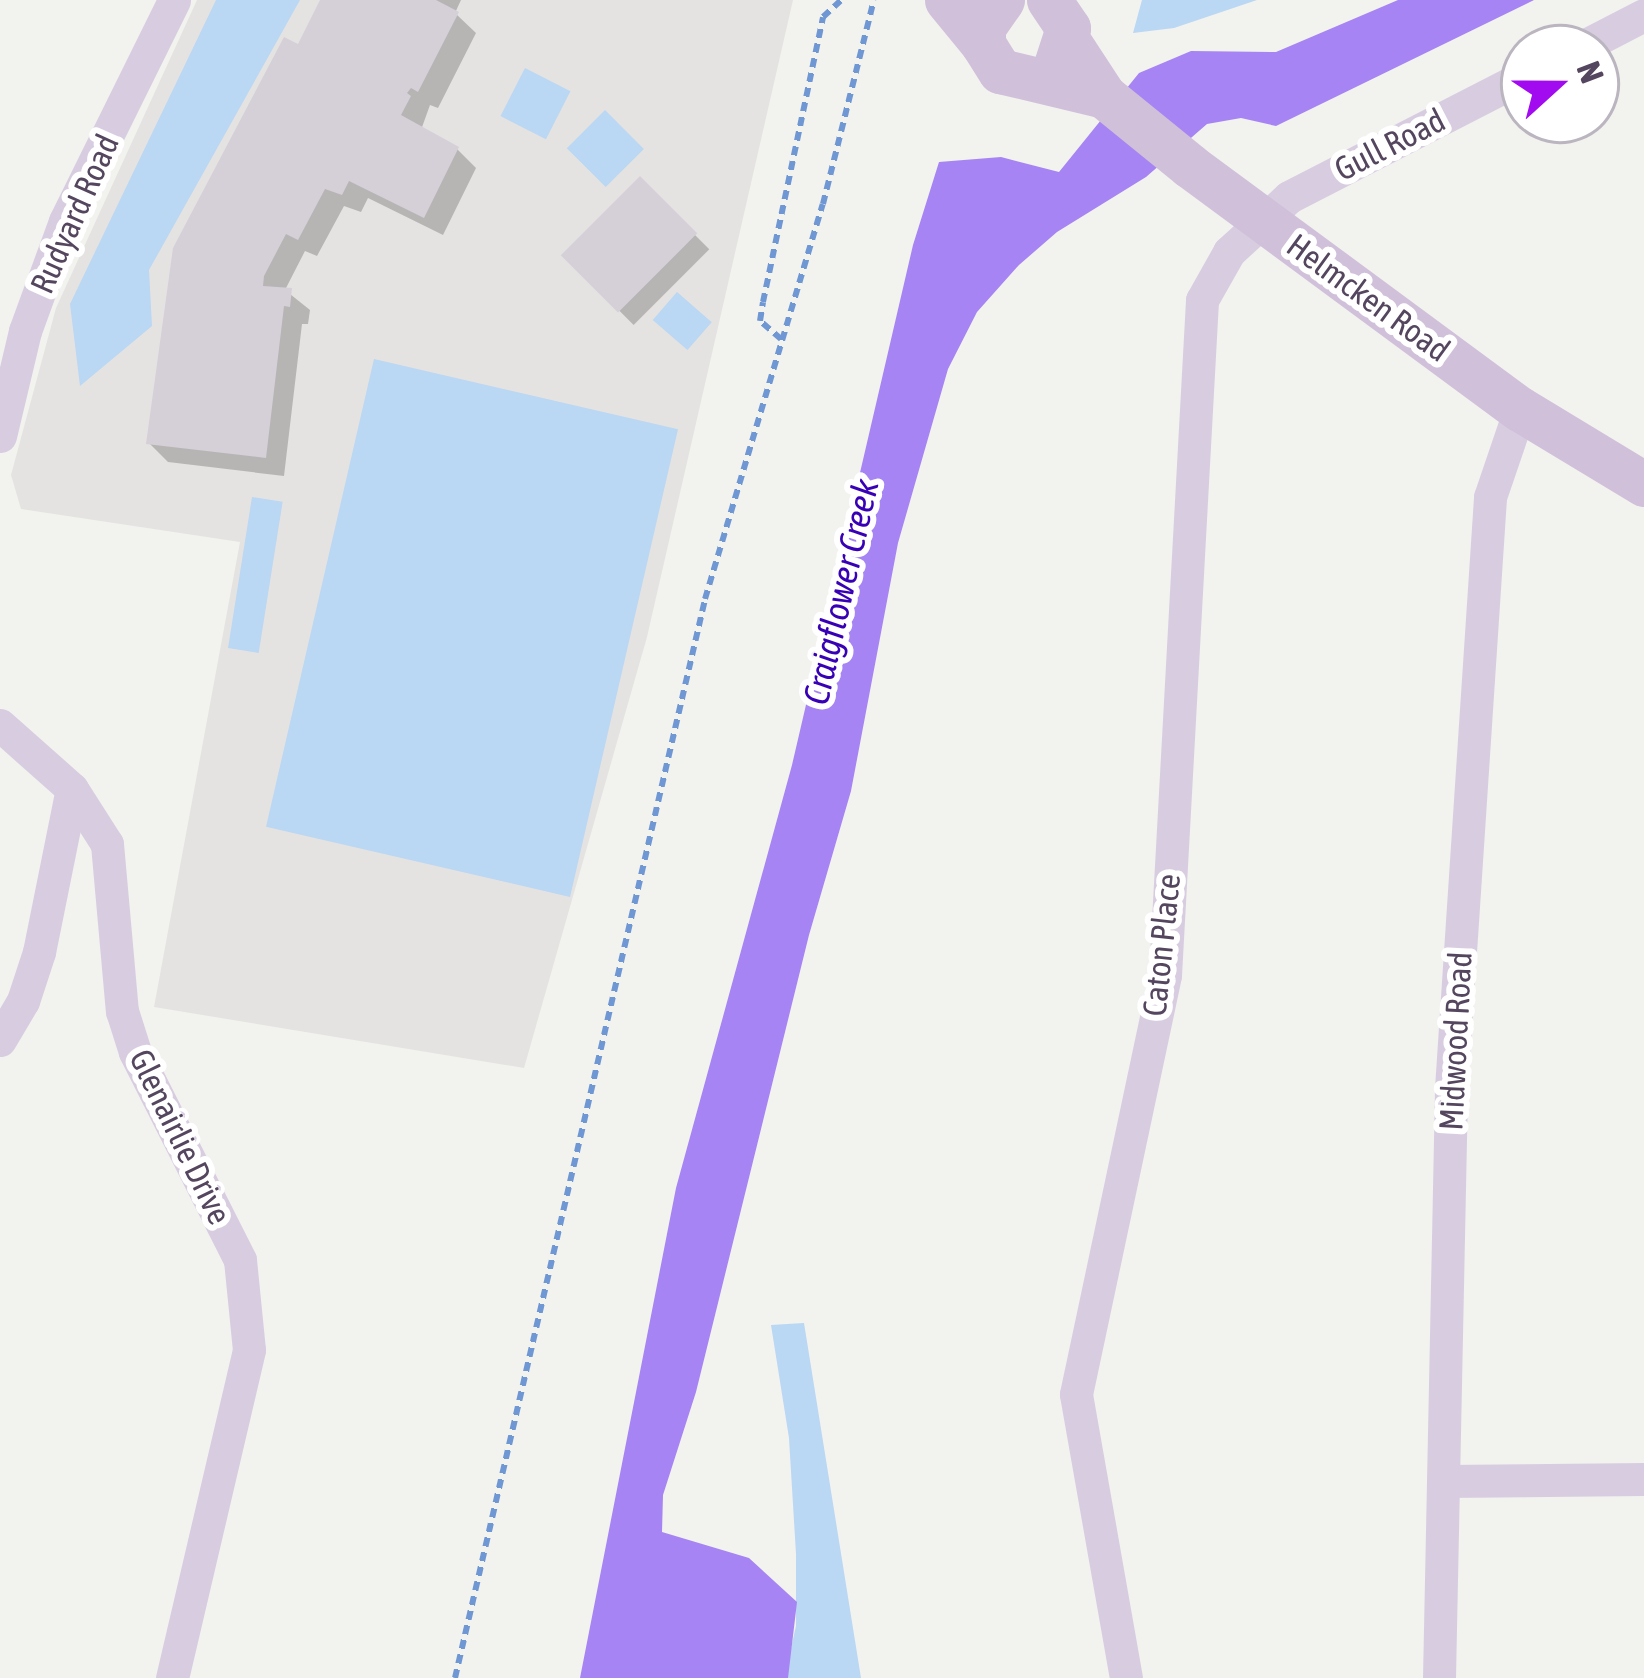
<!DOCTYPE html>
<html>
<head>
<meta charset="utf-8">
<style>
  body { margin:0 }
  #map { position:relative; width:1644px; height:1678px; overflow:hidden; background:#f2f2ef; font-family:"Asap Condensed",sans-serif }
  div>[style] { position:absolute }
  .education>* { inset:0; background:#e4e3e1 }
  .green>* { inset:0; background:#bad7f3; transform-origin:0 0 }
  .water>* { inset:0; background:#a684f3 }
  .shadow>* { inset:0; background:#0003; transform-origin:0 0 }
  .building>* { inset:0; background:#d5cfd7; transform-origin:0 0 }
  .path>* { height:6px; margin-top:-3px; transform-origin:0; background:repeating-linear-gradient(90deg,#6f97d3 0 9px,transparent 0 15px) }
  .street>* { height:33px; margin:-16.5px; padding:0 16.5px; transform-origin:16.5px; border-radius:16.5px; background:#d8cde0 }
  .secondary>* { height:45px; margin:-22.5px; padding:0 22.5px; transform-origin:22.5px; border-radius:22.5px; background:#d0c0da }
  span { translate:-50% -50%; white-space:nowrap; text-align:center; line-height:1.15; -webkit-text-stroke:12px #fff; paint-order:stroke }
  .street-label { font-size:33px; color:#54465e }
  .water-label { font-size:36px; color:#3801b6; font-style:italic }
  .north { position:absolute; left:1500px; top:24px; width:120px; height:120px; box-sizing:border-box; background:#fff; border:3px solid #bbb5bf; border-radius:50%; rotate:69deg; font-size:33px; font-weight:700; line-height:48px; text-align:center; color:#54465e }
  .north::after { content:''; display:block; margin:auto; width:42px; height:54px; background:#a20bf0; clip-path:polygon(50% 0,100% 100%,50% 72%,0 100%) }
</style>
</head>
<body>
<div id="map">
  <div class="education">
    <div style="clip-path:polygon(197px 0,793px 0,647px 637px,524px 1068px,154px 1007px,240px 542px,21px 509px,11px 475px,56px 308px)"></div>
  </div>
  <div class="green">
    <div style="clip-path:polygon(216px 0,300px 0,149px 270px,152px 326px,80px 386px,70px 304px)"></div>
    <div style="clip-path:polygon(1142px 0,1257px 0,1174px 28px,1133px 33px)"></div>
    <div style="left:525px;top:68px;width:51px;height:54px;rotate:27deg"></div>
    <div style="left:605px;top:110px;width:55px;height:54px;rotate:45deg"></div>
    <div style="left:677px;top:292px;width:46px;height:37px;rotate:41deg"></div>
    <div style="left:374px;top:359px;width:312px;height:480px;rotate:13deg"></div>
    <div style="left:252px;top:497px;width:31px;height:153px;rotate:9deg"></div>
    <div style="clip-path:polygon(804px 1323px,861px 1678px,788px 1678px,786px 1670px,796px 1626px,796px 1554px,789px 1438px,771px 1325px)"></div>
  </div>
  <div class="water">
    <div style="clip-path:polygon(1398px 0,1534px 0,1276px 126px,1241px 118px,1207px 124px,1146px 177px,1057px 232px,1019px 265px,977px 312px,948px 369px,898px 543px,851px 791px,809px 935px,696px 1392px,663px 1495px,662px 1532px,749px 1558px,797px 1602px,788px 1678px,580px 1678px,676px 1188px,792px 765px,913px 245px,939px 162px,1001px 157px,1059px 172px,1139px 73px,1191px 51px,1276px 52px)"></div>
  </div>
  <div class="shadow">
    <div style="clip-path:polygon(324px 0,461px 0,455px 13px,476px 33px,438px 108px,430px 105px,421px 130px,457px 149px,476px 168px,443px 235px,368px 198px,361px 212px,344px 206px,317px 256px,305px 251px,285px 290px,310px 310px,308px 324px,302px 324px,284px 476px,168px 462px,149px 443px,299px 49px)"></div>
    <div style="left:640px;top:180px;width:98px;height:107px;rotate:45deg"></div>
  </div>
  <div class="building">
    <div style="clip-path:polygon(320px 0,436px 0,459px 12px,418px 92px,411px 88px,407px 93px,411px 96px,401px 115px,459px 147px,424px 218px,349px 181px,342px 195px,325px 189px,298px 240px,286px 234px,264px 276px,263px 286px,292px 288px,290px 307px,284px 306px,266px 458px,146px 444px,173px 248px,284px 37px,298px 44px)"></div>
    <div style="left:640px;top:176px;width:81px;height:112px;rotate:45deg"></div>
  </div>
  <div class="path">
    <div style="left:781px;top:339px;width:28px;rotate:-139deg"></div>
    <div style="left:760px;top:321px;width:19px;rotate:-81deg"></div>
    <div style="left:763px;top:302px;width:291px;rotate:-78.1deg"></div>
    <div style="left:823px;top:17px;width:25px;rotate:-43deg"></div>
    <div style="left:455px;top:1678px;width:1108px;rotate:-76.95deg"></div>
    <div style="left:705px;top:599px;width:412px;rotate:-73.4deg"></div>
    <div style="left:823px;top:204px;width:210px;rotate:-76deg"></div>
  </div>
  <div class="street">
    <div style="left:1580px;top:48px;width:72px;rotate:-27.3deg"></div>
    <div style="left:0;top:436px;width:108px;rotate:-76.6deg"></div>
    <div style="left:25px;top:331px;width:117px;rotate:-70deg"></div>
    <div style="left:65px;top:221px;width:246px;rotate:-63.7deg"></div>
    <div style="left:0;top:725px;width:96px;rotate:41.6deg"></div>
    <div style="left:72px;top:789px;width:65px;rotate:57.5deg"></div>
    <div style="left:107px;top:844px;width:168px;rotate:84.9deg"></div>
    <div style="left:122px;top:1011px;width:43px;rotate:72.4deg"></div>
    <div style="left:135px;top:1052px;width:233px;rotate:63.2deg"></div>
    <div style="left:240px;top:1260px;width:90px;rotate:84.3deg"></div>
    <div style="left:249px;top:1350px;width:337px;rotate:103.2deg"></div>
    <div style="left:0;top:1040px;width:45px;rotate:-59.5deg"></div>
    <div style="left:23px;top:1001px;width:52px;rotate:-71.9deg"></div>
    <div style="left:39px;top:952px;width:166px;rotate:-78.6deg"></div>
    <div style="left:1444px;top:1481px;width:200px;rotate:-0.6deg"></div>
    <div style="left:1126px;top:1678px;width:288px;rotate:-100deg"></div>
    <div style="left:1076px;top:1394px;width:428px;rotate:-78deg"></div>
    <div style="left:1165px;top:975px;width:676px;rotate:-86.86deg"></div>
    <div style="left:1202px;top:300px;width:55px;rotate:-60.6deg"></div>
    <div style="left:1229px;top:252px;width:81px;rotate:-42.5deg"></div>
    <div style="left:1289px;top:197px;width:264px;rotate:-27.2deg"></div>
    <div style="left:1439px;top:1678px;width:590px;rotate:-88.83deg"></div>
    <div style="left:1451px;top:1088px;width:592px;rotate:-86.22deg"></div>
    <div style="left:1490px;top:497px;width:93px;rotate:-71.2deg"></div>
  </div>
  <div class="secondary">
    <div style="left:947px;top:0;width:57px;rotate:50.7deg"></div>
    <div style="left:1002px;top:0;width:33px;rotate:125deg"></div>
    <div style="left:983px;top:27px;width:17px;rotate:90deg"></div>
    <div style="left:983px;top:44px;width:32px;rotate:58deg"></div>
    <div style="left:1000px;top:71px;width:107px;rotate:13.5deg"></div>
    <div style="left:1049px;top:0;width:34px;rotate:56deg"></div>
    <div style="left:1068px;top:28px;width:39px;rotate:108deg"></div>
    <div style="left:1068px;top:41px;width:66px;rotate:56.8deg"></div>
    <div style="left:1104px;top:96px;width:111px;rotate:39.1deg"></div>
    <div style="left:1190px;top:166px;width:410px;rotate:36.4deg"></div>
    <div style="left:1520px;top:409px;width:145px;rotate:31.2deg"></div>
  </div>
  <div class="street-label">
    <span style="left:1390px;top:145px;rotate:-27deg">Gull Road</span>
    <span style="left:75px;top:214px;rotate:-66deg">Rudyard Road</span>
    <span style="left:1368px;top:298px;rotate:36deg">Helmcken Road</span>
    <span style="left:1162px;top:945px;rotate:-84deg">Caton Place</span>
    <span style="left:1456px;top:1041px;rotate:-87deg">Midwood Road</span>
    <span style="left:180px;top:1137px;rotate:64deg">Glenairlie Drive</span>
  </div>
  <div class="water-label">
    <span style="left:841px;top:592px;rotate:-77deg">Craigflower Creek</span>
  </div>
  <div class="north">N</div>
</div>
</body>
</html>
